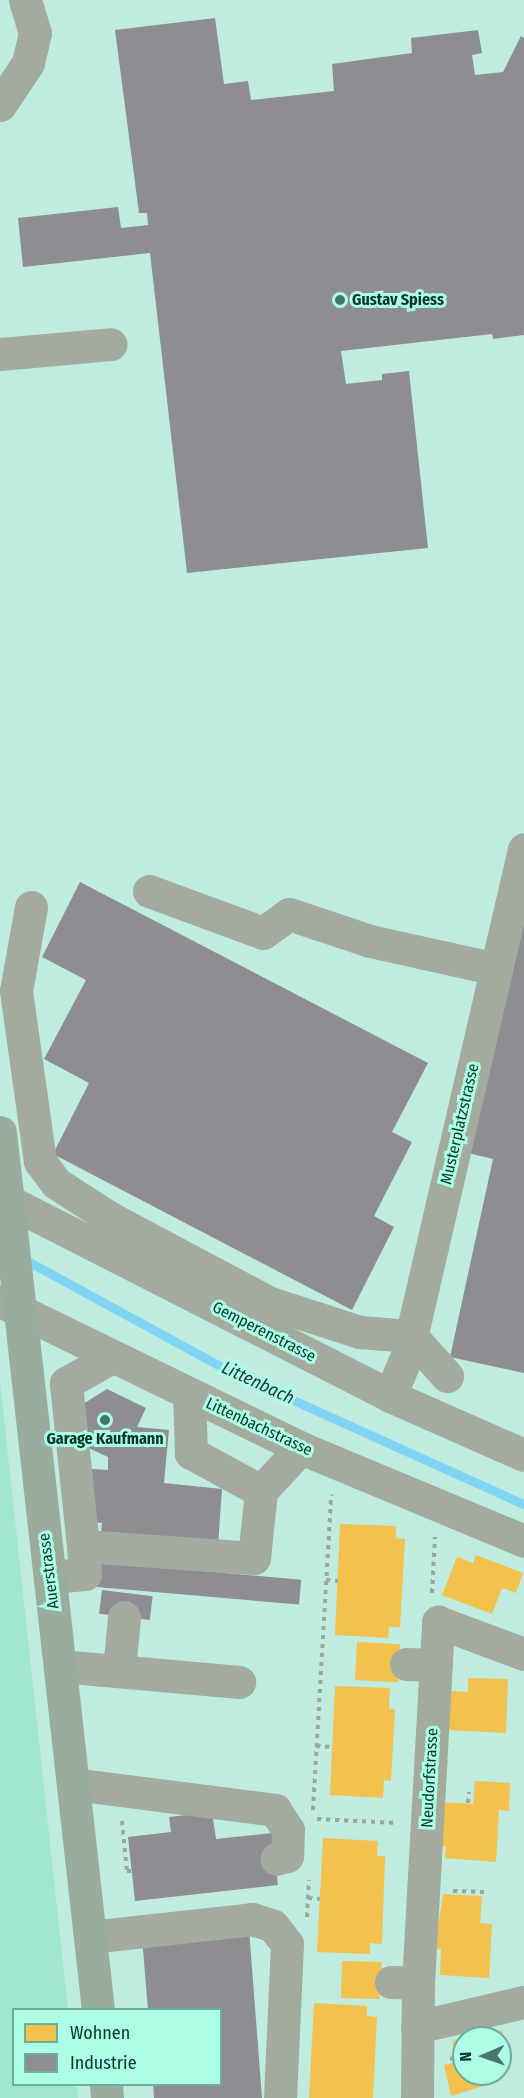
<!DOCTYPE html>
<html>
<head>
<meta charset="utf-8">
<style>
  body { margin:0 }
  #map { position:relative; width:524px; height:2098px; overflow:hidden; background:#bfecde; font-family:"Fira Sans Condensed",sans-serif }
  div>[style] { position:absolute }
  .green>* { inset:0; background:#a2e6d1 }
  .homes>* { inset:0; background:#f2c14e; transform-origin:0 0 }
  .industry>* { inset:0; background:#8d8d92; transform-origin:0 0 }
  .stream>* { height:9px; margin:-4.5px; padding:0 4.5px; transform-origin:4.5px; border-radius:4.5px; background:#80d4f4 }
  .path>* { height:4px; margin-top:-2px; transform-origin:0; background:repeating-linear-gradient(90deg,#98a89d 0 4.5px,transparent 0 9px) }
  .minor>* { height:33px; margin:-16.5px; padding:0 16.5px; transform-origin:16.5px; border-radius:16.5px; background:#a3ab9e }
  .major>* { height:33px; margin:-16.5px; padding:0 16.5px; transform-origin:16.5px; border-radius:16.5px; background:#9aac9d }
  .dots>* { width:16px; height:16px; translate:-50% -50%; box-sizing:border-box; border:3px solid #adfee5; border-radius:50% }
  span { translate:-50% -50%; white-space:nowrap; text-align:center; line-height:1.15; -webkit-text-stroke:6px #adfee5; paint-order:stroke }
  .poi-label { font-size:16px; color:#05362b; font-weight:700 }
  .left { translate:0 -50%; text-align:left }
  .street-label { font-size:16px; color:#05362b }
  .water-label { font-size:18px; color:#1d3440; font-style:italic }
  .legend { position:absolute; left:12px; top:2008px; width:210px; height:78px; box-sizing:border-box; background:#adfee5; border:2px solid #6aae9b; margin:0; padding:8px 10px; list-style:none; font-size:18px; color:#05362b }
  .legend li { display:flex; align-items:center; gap:12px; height:30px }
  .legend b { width:30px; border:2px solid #6aae9b }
  .north { position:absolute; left:452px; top:2026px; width:60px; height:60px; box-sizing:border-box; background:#adfee5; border:2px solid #6aae9b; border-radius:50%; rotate:268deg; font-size:16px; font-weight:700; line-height:24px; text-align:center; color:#05362b }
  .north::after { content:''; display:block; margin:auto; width:21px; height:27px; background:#46766a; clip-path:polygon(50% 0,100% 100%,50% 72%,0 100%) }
</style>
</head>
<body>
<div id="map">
  <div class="green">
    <div style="clip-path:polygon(0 1381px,68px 2009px,14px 2010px,14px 2084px,76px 2085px,78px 2098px,0 2098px)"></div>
  </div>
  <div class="homes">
    <div style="clip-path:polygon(340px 1524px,396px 1526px,396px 1538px,405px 1539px,400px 1627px,389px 1627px,388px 1638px,335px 1635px)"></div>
    <div style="clip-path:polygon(476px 1555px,523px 1573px,516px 1593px,502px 1588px,492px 1614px,442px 1595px,457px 1557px,473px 1563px)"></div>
    <div style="left:357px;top:1642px;width:43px;height:38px;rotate:3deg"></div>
    <div style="clip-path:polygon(468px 1678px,508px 1679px,506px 1733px,447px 1730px,449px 1691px,468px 1692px)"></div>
    <div style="clip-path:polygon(335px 1686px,390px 1688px,389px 1709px,395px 1709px,391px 1781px,384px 1780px,383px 1798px,330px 1795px)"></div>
    <div style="clip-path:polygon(475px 1781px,510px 1783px,509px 1811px,499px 1810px,496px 1862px,445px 1858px,446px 1846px,440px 1846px,443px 1802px,473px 1804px)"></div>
    <div style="clip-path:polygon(323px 1838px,378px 1841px,377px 1856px,385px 1856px,382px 1944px,370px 1943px,370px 1954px,317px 1952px)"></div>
    <div style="clip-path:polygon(443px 1894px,482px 1896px,480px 1923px,492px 1924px,489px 1978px,440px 1975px,441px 1949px,435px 1948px)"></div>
    <div style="clip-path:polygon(342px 1961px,382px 1962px,381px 1968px,391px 1968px,390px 1996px,379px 1995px,380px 1999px,341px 1998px)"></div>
    <div style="clip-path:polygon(314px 2003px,367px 2006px,367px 2016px,377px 2017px,373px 2098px,309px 2098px)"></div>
    <div style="clip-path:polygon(502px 2030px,507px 2050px,500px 2051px,500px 2038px,469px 2038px)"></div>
    <div style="clip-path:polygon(464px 2038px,464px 2074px,495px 2074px,496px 2082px,451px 2096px,444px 2065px,457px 2062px,452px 2041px)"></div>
  </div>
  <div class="industry">
    <div style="clip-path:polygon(215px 18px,224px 84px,248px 81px,251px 100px,334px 91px,332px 64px,412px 53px,411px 38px,478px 30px,482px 53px,472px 55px,475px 75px,503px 72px,521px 36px,524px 38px,524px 335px,493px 339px,492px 334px,341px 351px,346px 384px,382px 380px,382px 374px,409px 371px,428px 548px,187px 573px,150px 253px,23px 267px,18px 218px,118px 207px,121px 228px,148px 225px,147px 213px,139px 213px,115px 30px)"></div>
    <div style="clip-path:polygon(80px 882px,428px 1063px,392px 1132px,412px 1142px,374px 1216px,394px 1227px,352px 1310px,53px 1154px,89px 1083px,44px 1059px,86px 980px,42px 957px)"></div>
    <div style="clip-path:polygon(524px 895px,524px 1373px,450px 1357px,493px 1159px,468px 1153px)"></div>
    <div style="clip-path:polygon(107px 1389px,146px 1408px,137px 1427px,169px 1430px,164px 1483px,222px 1489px,218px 1545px,101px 1534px,102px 1523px,74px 1520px,78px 1468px,108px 1470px,108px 1457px,80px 1444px,75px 1409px)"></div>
    <div style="left:99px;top:1562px;width:203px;height:25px;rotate:5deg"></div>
    <div style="left:102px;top:1590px;width:51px;height:24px;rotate:7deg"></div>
    <div style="clip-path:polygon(212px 1812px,216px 1839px,272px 1833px,278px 1885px,135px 1901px,128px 1837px,171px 1832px,169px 1817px)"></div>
    <div style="clip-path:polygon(249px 1929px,262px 2098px,154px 2098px,153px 2084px,220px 2084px,220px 2010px,148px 2010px,142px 1937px)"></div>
  </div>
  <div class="stream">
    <div style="left:20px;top:1257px;width:240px;rotate:28.6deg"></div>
    <div style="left:231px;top:1372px;width:321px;rotate:24.3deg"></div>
  </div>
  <div class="path">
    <div style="left:326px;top:1580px;width:12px;rotate:5deg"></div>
    <div style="left:432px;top:1593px;width:56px;rotate:-86.9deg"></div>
    <div style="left:316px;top:1746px;width:16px;rotate:4deg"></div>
    <div style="left:468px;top:1803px;width:11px;rotate:-85deg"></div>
    <div style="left:313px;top:1810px;width:316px;rotate:-86.7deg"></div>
    <div style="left:317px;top:1819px;width:80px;rotate:2.9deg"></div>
    <div style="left:122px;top:1821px;width:50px;rotate:84.3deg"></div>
    <div style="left:127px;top:1871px;width:4px"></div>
    <div style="left:453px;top:1891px;width:31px;rotate:2deg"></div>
    <div style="left:308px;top:1898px;width:12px;rotate:5deg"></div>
    <div style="left:307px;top:1917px;width:37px;rotate:-87deg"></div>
    <div style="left:450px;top:2059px;width:6px;rotate:-18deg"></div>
  </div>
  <div class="minor">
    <div style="left:0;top:105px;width:50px;rotate:-56.3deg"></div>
    <div style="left:28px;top:63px;width:31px;rotate:-77deg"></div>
    <div style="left:35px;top:33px;width:34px;rotate:-107deg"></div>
    <div style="left:0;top:354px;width:111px;rotate:-5.1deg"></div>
    <div style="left:149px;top:891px;width:121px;rotate:20.2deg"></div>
    <div style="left:263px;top:933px;width:32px;rotate:-36deg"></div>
    <div style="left:289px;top:914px;width:85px;rotate:18.4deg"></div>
    <div style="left:370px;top:941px;width:129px;rotate:12.5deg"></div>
    <div style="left:31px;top:907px;width:85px;rotate:100.1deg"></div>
    <div style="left:16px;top:991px;width:172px;rotate:82deg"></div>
    <div style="left:40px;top:1161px;width:27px;rotate:54deg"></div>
    <div style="left:56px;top:1183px;width:64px;rotate:32.9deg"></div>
    <div style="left:110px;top:1218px;width:181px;rotate:28deg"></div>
    <div style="left:270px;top:1303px;width:95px;rotate:17.9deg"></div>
    <div style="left:360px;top:1332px;width:51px;rotate:4.5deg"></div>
    <div style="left:411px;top:1336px;width:54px;rotate:48deg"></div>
    <div style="left:8px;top:1201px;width:429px;rotate:27deg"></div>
    <div style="left:390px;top:1396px;width:146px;rotate:23.8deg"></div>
    <div style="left:0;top:1301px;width:335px;rotate:26deg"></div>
    <div style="left:301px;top:1448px;width:242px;rotate:22.6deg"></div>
    <div style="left:390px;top:1396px;width:44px;rotate:-67.5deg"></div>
    <div style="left:407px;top:1355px;width:519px;rotate:-76.98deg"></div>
    <div style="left:261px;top:1491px;width:59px;rotate:-47.1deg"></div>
    <div style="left:83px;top:1546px;width:164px;rotate:-96deg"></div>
    <div style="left:66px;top:1383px;width:53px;rotate:-29.5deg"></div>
    <div style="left:50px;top:1577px;width:35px;rotate:-5deg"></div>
    <div style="left:85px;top:1574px;width:28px;rotate:-94deg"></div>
    <div style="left:83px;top:1546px;width:171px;rotate:4deg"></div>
    <div style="left:254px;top:1558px;width:67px;rotate:-84deg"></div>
    <div style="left:261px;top:1491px;width:80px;rotate:-151.5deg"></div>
    <div style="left:191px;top:1453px;width:57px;rotate:-92deg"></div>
    <div style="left:406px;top:1664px;width:30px;rotate:2deg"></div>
    <div style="left:60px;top:1666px;width:180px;rotate:5.1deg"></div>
    <div style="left:119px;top:1671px;width:54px;rotate:-84.7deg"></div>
    <div style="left:73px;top:1784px;width:204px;rotate:7.3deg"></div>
    <div style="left:275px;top:1810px;width:24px;rotate:57deg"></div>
    <div style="left:288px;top:1830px;width:26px;rotate:92deg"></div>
    <div style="left:287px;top:1856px;width:11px;rotate:165deg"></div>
    <div style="left:90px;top:1937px;width:163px;rotate:-6.3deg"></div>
    <div style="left:252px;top:1919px;width:22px;rotate:18deg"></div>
    <div style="left:273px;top:1926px;width:23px;rotate:52deg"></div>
    <div style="left:287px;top:1944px;width:154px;rotate:92.6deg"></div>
    <div style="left:391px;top:1982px;width:27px;rotate:2deg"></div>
    <div style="left:417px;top:2027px;width:110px;rotate:-13.2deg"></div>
    <div style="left:417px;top:2098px;width:115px;rotate:-89.5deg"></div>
    <div style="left:418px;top:1983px;width:362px;rotate:-86.8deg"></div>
    <div style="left:438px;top:1622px;width:92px;rotate:20.4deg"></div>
  </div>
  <div class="major">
    <div style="left:0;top:1132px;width:883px;rotate:83.63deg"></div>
    <div style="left:106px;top:2084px;width:14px;rotate:86deg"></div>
  </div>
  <div class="dots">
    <div style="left:340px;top:300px;background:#46766a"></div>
    <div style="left:105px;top:1420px;background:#46766a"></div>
  </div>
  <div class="poi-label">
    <span class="left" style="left:352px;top:300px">Gustav Spiess</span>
    <span style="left:105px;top:1439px">Garage Kaufmann</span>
  </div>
  <div class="street-label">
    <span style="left:460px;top:1124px;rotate:-77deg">Musterplatzstrasse</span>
    <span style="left:264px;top:1332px;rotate:27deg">Gemperenstrasse</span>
    <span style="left:259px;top:1427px;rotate:25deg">Littenbachstrasse</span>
    <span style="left:49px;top:1571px;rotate:-97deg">Auerstrasse</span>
    <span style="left:430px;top:1778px;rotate:-87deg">Neudorfstrasse</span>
  </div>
  <div class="water-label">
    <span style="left:258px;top:1383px;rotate:25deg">Littenbach</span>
  </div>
  <ul class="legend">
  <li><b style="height:16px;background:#f2c14e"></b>Wohnen</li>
  <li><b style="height:16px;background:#8d8d92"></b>Industrie</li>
  </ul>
  <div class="north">N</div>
</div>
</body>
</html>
